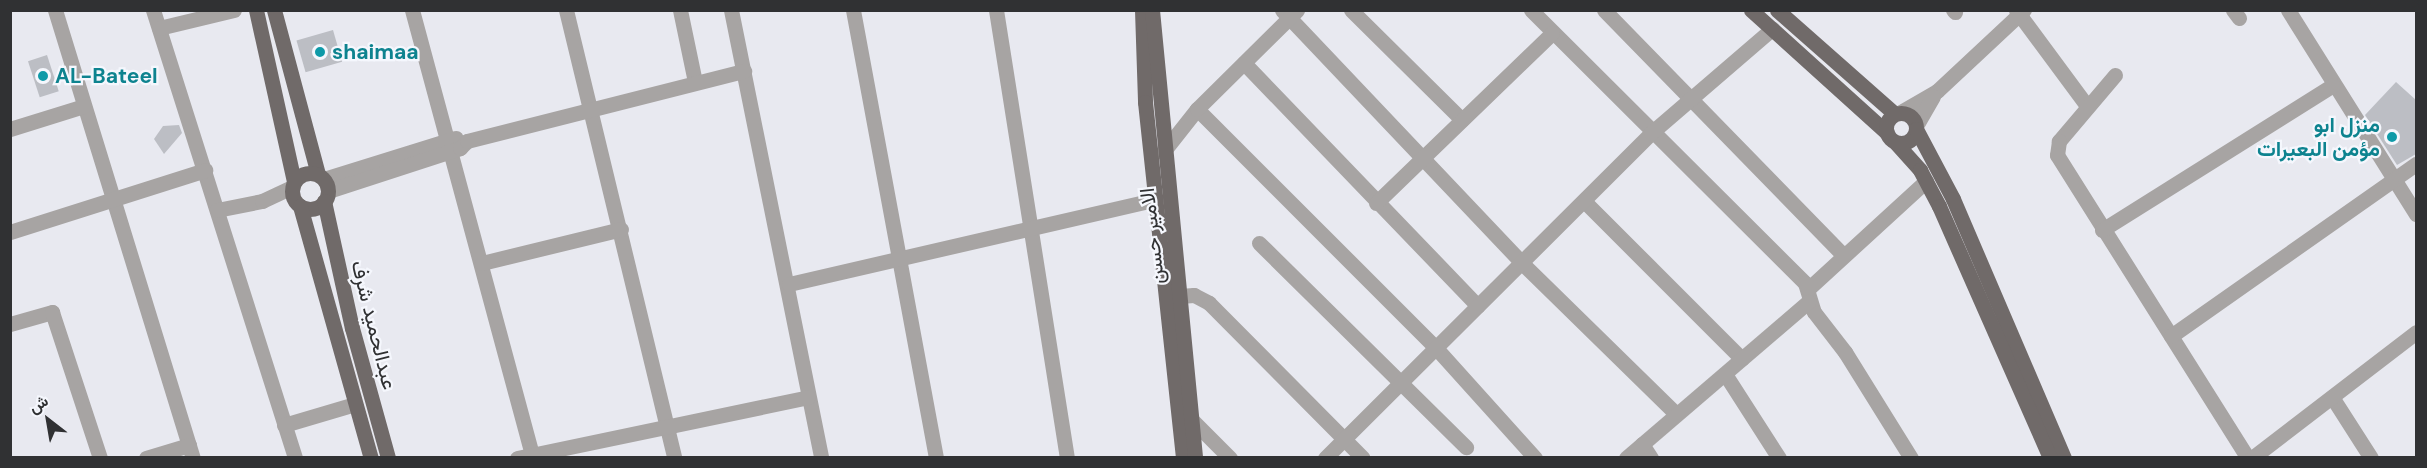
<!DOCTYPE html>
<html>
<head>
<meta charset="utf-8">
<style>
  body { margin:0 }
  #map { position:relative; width:2427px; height:468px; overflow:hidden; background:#e8e9f0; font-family:"DM Sans",Vazirmatn,sans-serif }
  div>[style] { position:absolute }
  .building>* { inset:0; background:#bcbec4; transform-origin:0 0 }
  .minor>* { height:15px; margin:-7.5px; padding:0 7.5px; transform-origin:7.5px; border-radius:7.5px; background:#a7a4a3 }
  .major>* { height:15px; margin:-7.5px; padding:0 7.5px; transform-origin:7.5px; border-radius:7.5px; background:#706a69 }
  .major>.ring { margin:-7.5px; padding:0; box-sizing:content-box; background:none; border:15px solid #706a69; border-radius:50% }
  .dots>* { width:16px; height:16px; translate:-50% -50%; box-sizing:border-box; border:3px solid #f5f7fd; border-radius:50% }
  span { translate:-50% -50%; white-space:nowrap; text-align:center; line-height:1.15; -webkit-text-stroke:4.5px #f5f7fd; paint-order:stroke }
  .culture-label { font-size:21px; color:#0d838f; font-weight:700 }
  .left { translate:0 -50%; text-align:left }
  .right { translate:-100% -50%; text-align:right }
  .street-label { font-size:21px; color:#303133 }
  .frame { position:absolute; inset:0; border:12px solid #303133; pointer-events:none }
  .north { position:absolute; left:18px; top:390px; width:60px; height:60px; -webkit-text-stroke:4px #f5f7fd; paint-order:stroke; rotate:329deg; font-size:16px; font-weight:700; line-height:24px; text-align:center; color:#303133 }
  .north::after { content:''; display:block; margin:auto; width:21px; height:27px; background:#303133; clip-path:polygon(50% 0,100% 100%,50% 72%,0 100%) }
</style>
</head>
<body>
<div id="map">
  <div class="building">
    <div style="left:333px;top:30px;width:33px;height:38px;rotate:74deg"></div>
    <div style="left:47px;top:55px;width:38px;height:20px;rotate:72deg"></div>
    <div style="clip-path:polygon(2396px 82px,2416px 100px,2416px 154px,2397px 165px,2365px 115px)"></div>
    <div style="clip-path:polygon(179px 125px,182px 133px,164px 154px,154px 139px,163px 126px)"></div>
  </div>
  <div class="minor">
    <div style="left:55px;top:10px;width:469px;rotate:72.9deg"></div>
    <div style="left:153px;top:10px;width:470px;rotate:72.4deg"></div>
    <div style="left:412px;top:10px;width:464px;rotate:74.9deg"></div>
    <div style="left:566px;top:10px;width:461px;rotate:76.4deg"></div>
    <div style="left:680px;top:10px;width:74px;rotate:78.2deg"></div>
    <div style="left:731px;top:10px;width:457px;rotate:78.6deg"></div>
    <div style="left:853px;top:10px;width:456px;rotate:79.5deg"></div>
    <div style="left:996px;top:10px;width:454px;rotate:81deg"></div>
    <div style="left:1282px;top:10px;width:349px;rotate:46.5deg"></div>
    <div style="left:1522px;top:263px;width:216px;rotate:44.4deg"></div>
    <div style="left:1351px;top:10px;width:156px;rotate:44.7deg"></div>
    <div style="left:1531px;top:10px;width:387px;rotate:44.9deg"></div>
    <div style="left:1805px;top:283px;width:30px;rotate:73deg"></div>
    <div style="left:1814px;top:312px;width:51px;rotate:52.2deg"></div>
    <div style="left:1845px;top:352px;width:125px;rotate:58.1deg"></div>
    <div style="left:1604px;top:10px;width:342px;rotate:45.7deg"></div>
    <div style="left:1953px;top:10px;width:3px;rotate:45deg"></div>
    <div style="left:2016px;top:10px;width:119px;rotate:53.5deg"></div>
    <div style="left:2233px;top:10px;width:10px;rotate:53deg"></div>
    <div style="left:2288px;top:10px;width:241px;rotate:57.9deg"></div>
    <div style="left:159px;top:28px;width:77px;rotate:-13.5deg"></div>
    <div style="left:1244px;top:63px;width:337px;rotate:46.1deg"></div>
    <div style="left:2115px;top:75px;width:87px;rotate:130.3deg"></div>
    <div style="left:2059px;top:141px;width:14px;rotate:98deg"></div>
    <div style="left:2057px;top:155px;width:358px;rotate:57.8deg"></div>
    <div style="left:1197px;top:109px;width:338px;rotate:45deg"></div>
    <div style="left:1436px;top:348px;width:148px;rotate:48deg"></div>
    <div style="left:1899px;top:113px;width:44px;rotate:-30.1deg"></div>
    <div style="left:1937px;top:91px;width:119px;rotate:-43deg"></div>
    <div style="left:1916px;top:126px;width:34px;rotate:-60deg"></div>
    <div style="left:10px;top:129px;width:77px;rotate:-17.3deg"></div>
    <div style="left:1163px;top:152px;width:55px;rotate:-51.7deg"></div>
    <div style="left:1197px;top:109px;width:141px;rotate:-44.7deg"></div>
    <div style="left:324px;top:179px;width:138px;rotate:-17.3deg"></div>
    <div style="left:328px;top:191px;width:139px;rotate:-18deg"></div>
    <div style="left:460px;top:148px;width:10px;rotate:-45deg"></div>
    <div style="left:467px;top:141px;width:286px;rotate:-14.2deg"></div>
    <div style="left:1584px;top:201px;width:223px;rotate:45deg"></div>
    <div style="left:1376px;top:203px;width:245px;rotate:-44deg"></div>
    <div style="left:217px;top:210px;width:46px;rotate:-11.3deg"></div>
    <div style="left:262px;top:201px;width:33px;rotate:-25deg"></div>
    <div style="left:2102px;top:230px;width:273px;rotate:-32.1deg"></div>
    <div style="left:10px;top:232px;width:205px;rotate:-17.6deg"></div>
    <div style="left:1259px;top:243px;width:291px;rotate:44.6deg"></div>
    <div style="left:482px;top:263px;width:143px;rotate:-13.7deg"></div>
    <div style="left:789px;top:284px;width:377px;rotate:-13deg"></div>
    <div style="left:1808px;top:289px;width:160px;rotate:-42.5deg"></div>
    <div style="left:1179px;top:296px;width:15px;rotate:-4deg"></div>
    <div style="left:1194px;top:295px;width:17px;rotate:28deg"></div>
    <div style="left:1209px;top:303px;width:218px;rotate:45.2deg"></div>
    <div style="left:10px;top:324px;width:44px;rotate:-15.9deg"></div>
    <div style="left:52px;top:312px;width:154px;rotate:71.8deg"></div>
    <div style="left:2171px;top:336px;width:299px;rotate:-35.1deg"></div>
    <div style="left:1725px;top:374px;width:100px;rotate:57.3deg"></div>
    <div style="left:2332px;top:397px;width:72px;rotate:57.4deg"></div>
    <div style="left:1192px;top:420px;width:54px;rotate:45deg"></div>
    <div style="left:284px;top:425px;width:74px;rotate:-16.5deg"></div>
    <div style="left:1642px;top:444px;width:17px;rotate:57deg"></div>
    <div style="left:146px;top:458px;width:45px;rotate:-16.8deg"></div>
    <div style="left:517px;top:458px;width:297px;rotate:-11.8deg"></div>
    <div style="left:1325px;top:458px;width:460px;rotate:-44.9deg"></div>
    <div style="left:1651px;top:133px;width:160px;rotate:-40.7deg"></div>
    <div style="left:1626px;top:458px;width:240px;rotate:-40.6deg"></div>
    <div style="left:2252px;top:458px;width:207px;rotate:-37.5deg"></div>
  </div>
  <div class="major">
    <div style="left:256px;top:10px;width:176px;rotate:77.5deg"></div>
    <div style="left:274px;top:10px;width:170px;rotate:75deg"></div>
    <div style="left:1142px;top:10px;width:92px;rotate:88.1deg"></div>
    <div style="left:1145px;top:102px;width:358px;rotate:83.9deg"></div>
    <div style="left:1152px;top:10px;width:450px;rotate:84.5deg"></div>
    <div style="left:1751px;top:10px;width:183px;rotate:42.1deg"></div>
    <div style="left:1777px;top:10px;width:157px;rotate:41.4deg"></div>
    <div class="ring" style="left:1886px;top:113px;width:15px;height:15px"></div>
    <div style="left:1916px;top:129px;width:79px;rotate:62.1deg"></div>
    <div style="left:1953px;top:199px;width:282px;rotate:66.8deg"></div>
    <div style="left:1895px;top:142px;width:38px;rotate:48deg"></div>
    <div style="left:1920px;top:170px;width:41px;rotate:62.2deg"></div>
    <div style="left:1939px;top:206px;width:275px;rotate:66.2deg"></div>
    <div class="ring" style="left:292px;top:173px;width:21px;height:21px"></div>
    <div style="left:324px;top:201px;width:130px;rotate:77.6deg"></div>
    <div style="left:352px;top:328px;width:135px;rotate:74.5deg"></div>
    <div style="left:300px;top:206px;width:262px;rotate:74.3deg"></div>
  </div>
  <div class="dots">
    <div style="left:320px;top:52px;background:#0f9aa8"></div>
    <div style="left:43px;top:76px;background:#0f9aa8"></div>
    <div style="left:2392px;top:137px;background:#0f9aa8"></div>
  </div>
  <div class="culture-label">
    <span class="left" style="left:332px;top:52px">shaimaa</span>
    <span class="left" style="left:55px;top:76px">AL-Bateel</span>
    <span class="right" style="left:2380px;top:137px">منزل ابو<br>مؤمن البعيرات</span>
  </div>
  <div class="street-label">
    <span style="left:1152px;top:236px;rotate:-96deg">الامير حسن</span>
    <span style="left:374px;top:325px;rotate:76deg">عبدالحميد شرف</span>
  </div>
  <div class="frame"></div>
  <div class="north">ش</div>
</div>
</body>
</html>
